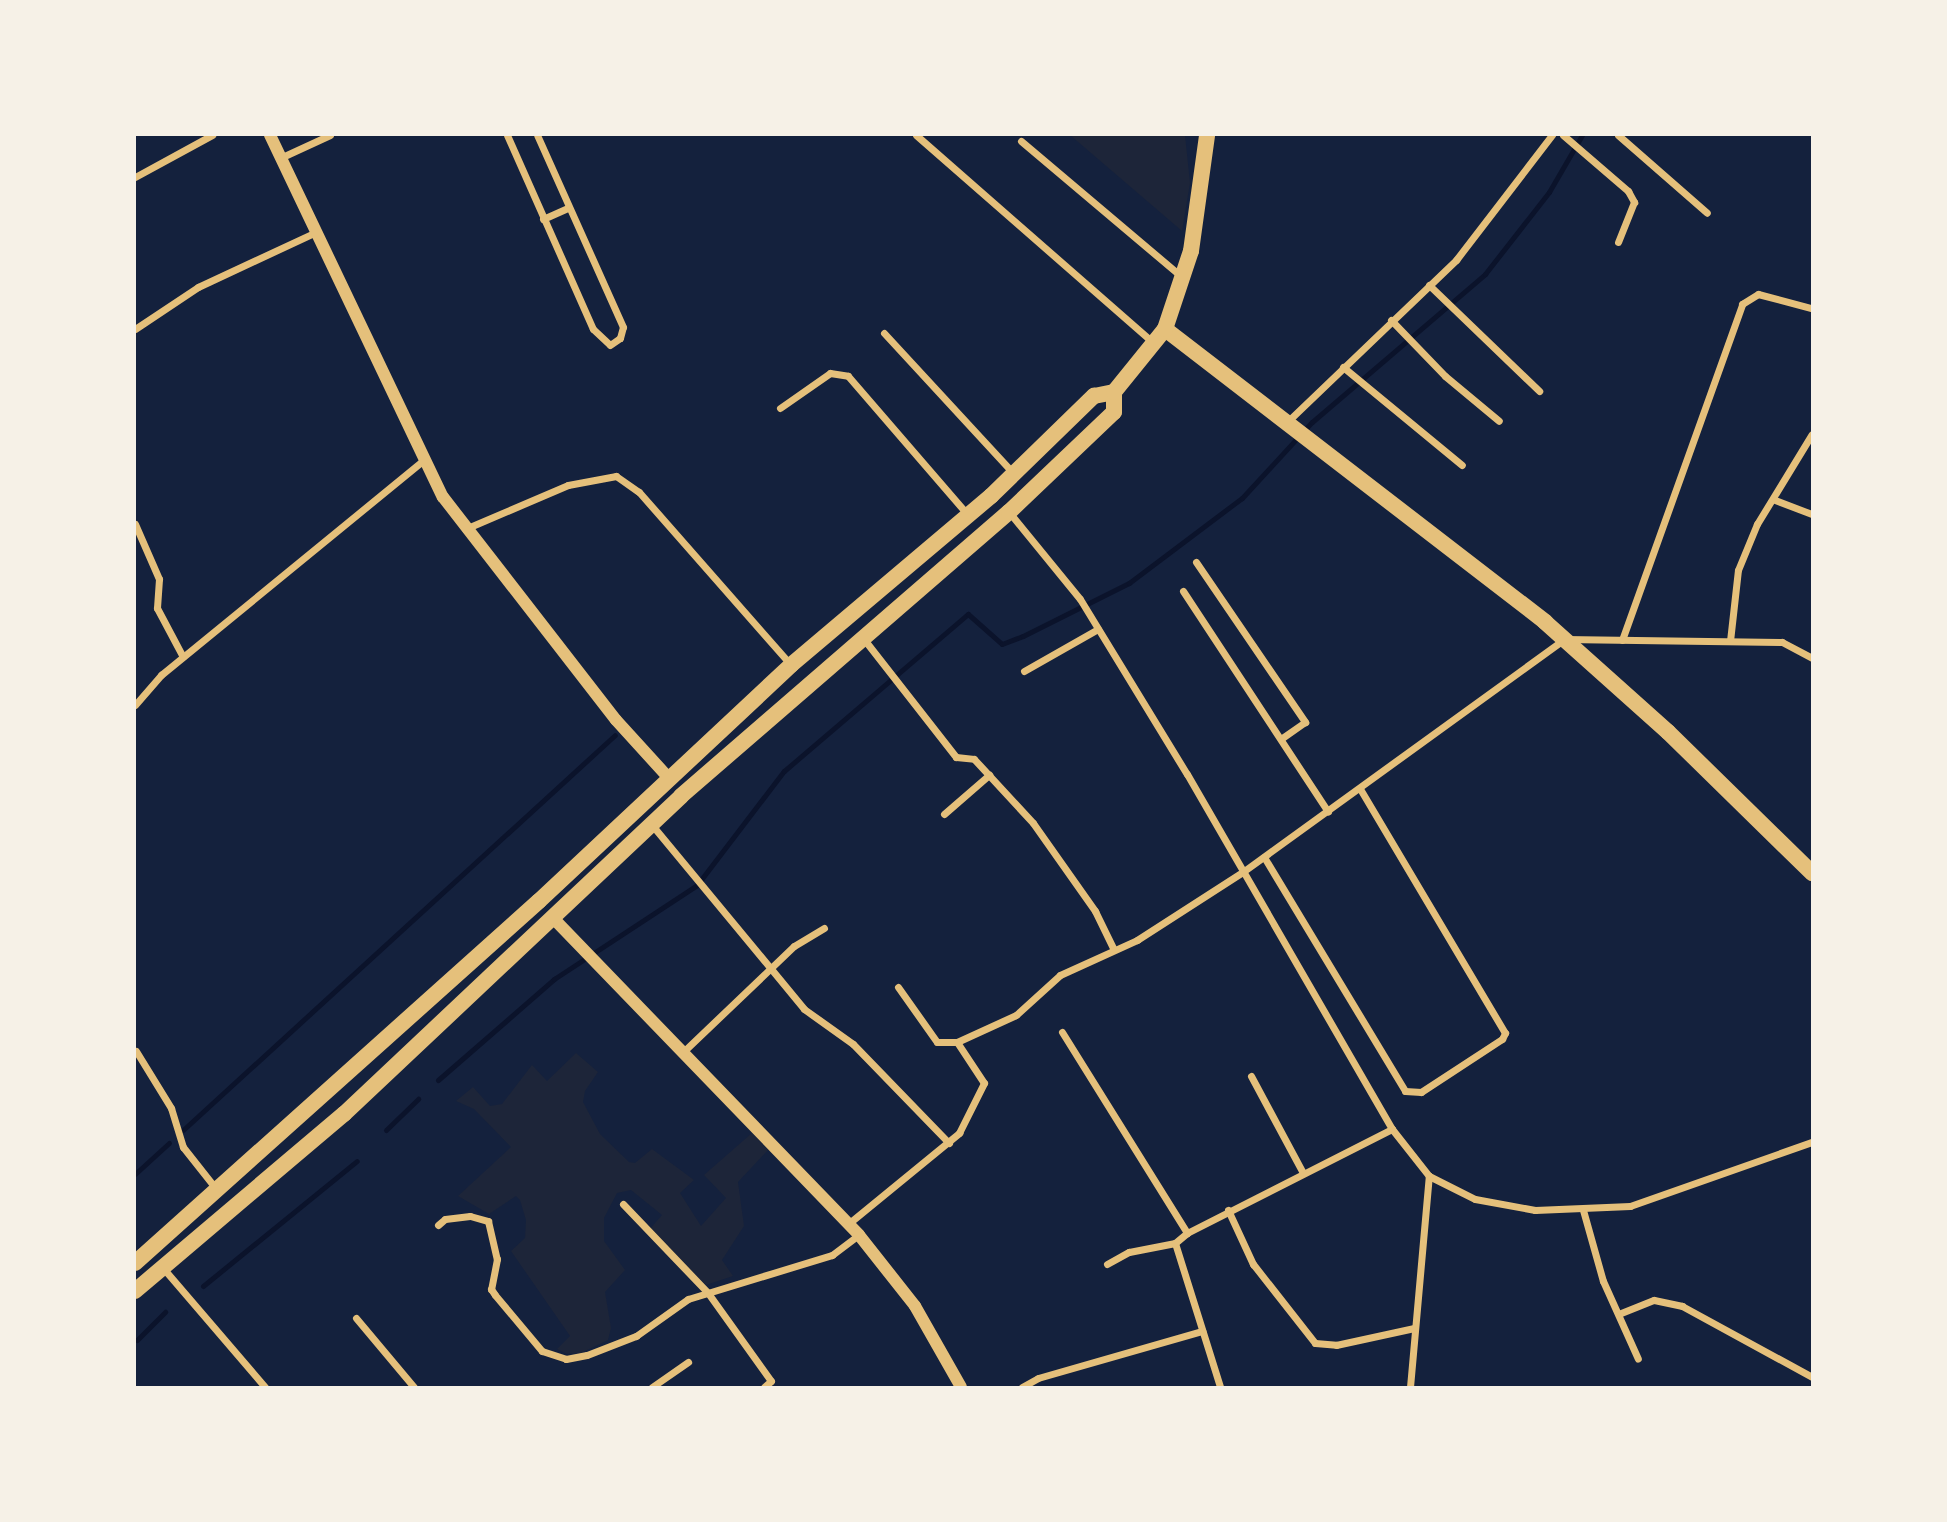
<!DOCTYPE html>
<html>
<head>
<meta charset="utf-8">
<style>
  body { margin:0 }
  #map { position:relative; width:1947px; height:1522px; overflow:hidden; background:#14213d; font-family:Roboto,sans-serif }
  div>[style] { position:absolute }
  .green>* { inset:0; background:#1d2539 }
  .stream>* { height:5px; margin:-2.5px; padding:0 2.5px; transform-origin:2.5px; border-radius:2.5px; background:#0b132b }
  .minor>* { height:7px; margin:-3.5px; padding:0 3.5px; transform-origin:3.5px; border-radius:3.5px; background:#e5c07b }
  .tertiary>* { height:12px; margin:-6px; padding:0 6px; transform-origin:6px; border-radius:6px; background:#e5c07b }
  .primary>* { height:16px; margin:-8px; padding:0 8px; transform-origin:8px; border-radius:8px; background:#e5c07b }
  span { translate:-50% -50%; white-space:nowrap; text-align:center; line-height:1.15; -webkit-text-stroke:7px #f6f1e7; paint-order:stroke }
  .frame { position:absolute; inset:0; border:136px solid #f6f1e7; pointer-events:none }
</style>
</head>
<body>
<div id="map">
  <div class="green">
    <div style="clip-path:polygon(1070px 135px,1185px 135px,1190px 183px,1182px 231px)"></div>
    <div style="clip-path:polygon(576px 1053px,598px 1072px,585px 1091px,583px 1102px,600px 1134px,629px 1162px,635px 1163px,652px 1149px,694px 1180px,680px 1193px,701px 1226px,726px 1198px,704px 1175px,752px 1133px,768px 1150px,738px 1182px,744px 1226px,722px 1260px,733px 1276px,706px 1285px,649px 1230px,662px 1215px,631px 1190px,617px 1193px,604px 1218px,604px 1241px,625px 1270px,605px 1292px,611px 1328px,608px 1340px,581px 1353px,567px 1354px,557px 1349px,570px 1336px,511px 1251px,525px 1238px,526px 1220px,520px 1200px,516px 1196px,489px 1214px,458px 1196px,511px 1147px,474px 1109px,456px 1101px,473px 1087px,490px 1106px,502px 1104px,532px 1065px,547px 1081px)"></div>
  </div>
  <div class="stream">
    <div style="left:438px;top:1080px;width:154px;rotate:-41deg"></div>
    <div style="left:554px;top:979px;width:171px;rotate:-33.3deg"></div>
    <div style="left:697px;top:885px;width:143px;rotate:-52.7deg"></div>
    <div style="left:784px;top:771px;width:242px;rotate:-40.5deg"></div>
    <div style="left:968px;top:614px;width:45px;rotate:41.4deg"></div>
    <div style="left:1002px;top:644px;width:22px;rotate:-21deg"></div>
    <div style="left:1023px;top:636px;width:119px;rotate:-26.6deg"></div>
    <div style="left:1129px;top:583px;width:141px;rotate:-37deg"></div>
    <div style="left:1242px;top:498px;width:103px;rotate:-47.4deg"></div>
    <div style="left:1312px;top:422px;width:228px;rotate:-40.5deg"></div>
    <div style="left:1485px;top:274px;width:104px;rotate:-52deg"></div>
    <div style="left:1549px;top:192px;width:66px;rotate:-59.9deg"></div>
    <div style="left:183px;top:1130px;width:585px;rotate:-42.44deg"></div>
    <div style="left:386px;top:1130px;width:45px;rotate:-44.1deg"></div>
    <div style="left:135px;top:1174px;width:46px;rotate:-42.4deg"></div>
    <div style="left:203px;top:1286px;width:198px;rotate:-39.1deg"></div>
    <div style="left:137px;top:1340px;width:40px;rotate:-45deg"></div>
  </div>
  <div class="minor">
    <div style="left:507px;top:135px;width:212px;rotate:66.1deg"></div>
    <div style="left:593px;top:329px;width:23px;rotate:43deg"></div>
    <div style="left:610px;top:345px;width:12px;rotate:-35deg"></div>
    <div style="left:620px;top:338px;width:11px;rotate:-75deg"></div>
    <div style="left:623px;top:327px;width:210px;rotate:-114.1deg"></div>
    <div style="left:916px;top:135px;width:316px;rotate:41.2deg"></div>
    <div style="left:1563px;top:135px;width:86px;rotate:40.7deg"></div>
    <div style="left:1628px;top:191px;width:13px;rotate:61deg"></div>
    <div style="left:1634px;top:202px;width:43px;rotate:111.8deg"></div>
    <div style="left:1618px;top:135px;width:118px;rotate:41.2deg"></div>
    <div style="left:1021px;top:141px;width:209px;rotate:40.2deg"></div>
    <div style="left:280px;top:158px;width:55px;rotate:-24.7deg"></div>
    <div style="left:135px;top:177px;width:88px;rotate:-28.6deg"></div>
    <div style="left:543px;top:219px;width:27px;rotate:-24deg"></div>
    <div style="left:1429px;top:285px;width:153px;rotate:43.9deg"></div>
    <div style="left:1391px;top:320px;width:78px;rotate:46deg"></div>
    <div style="left:1445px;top:376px;width:70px;rotate:39.8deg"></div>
    <div style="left:135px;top:329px;width:76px;rotate:-33.7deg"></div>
    <div style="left:198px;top:287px;width:130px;rotate:-25deg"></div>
    <div style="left:884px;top:333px;width:192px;rotate:47.3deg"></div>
    <div style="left:1343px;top:367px;width:154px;rotate:39.5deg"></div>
    <div style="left:780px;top:408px;width:61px;rotate:-35deg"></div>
    <div style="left:830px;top:373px;width:18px;rotate:9deg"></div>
    <div style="left:848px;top:376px;width:185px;rotate:49.2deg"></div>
    <div style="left:1286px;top:423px;width:236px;rotate:-43.8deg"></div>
    <div style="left:1456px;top:260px;width:158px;rotate:-52.5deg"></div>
    <div style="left:1775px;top:500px;width:40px;rotate:21deg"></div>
    <div style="left:1009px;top:512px;width:112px;rotate:50.8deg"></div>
    <div style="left:1080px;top:599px;width:205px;rotate:58.6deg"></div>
    <div style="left:1187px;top:774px;width:410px;rotate:60deg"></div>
    <div style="left:1392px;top:1129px;width:60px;rotate:51.8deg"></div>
    <div style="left:1429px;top:1176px;width:51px;rotate:26.6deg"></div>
    <div style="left:1475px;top:1199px;width:61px;rotate:10.4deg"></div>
    <div style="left:1535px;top:1210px;width:95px;rotate:-2.4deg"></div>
    <div style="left:1630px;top:1206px;width:193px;rotate:-19.4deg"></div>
    <div style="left:135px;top:524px;width:60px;rotate:66.4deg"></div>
    <div style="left:159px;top:579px;width:29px;rotate:94deg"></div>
    <div style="left:157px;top:608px;width:55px;rotate:62deg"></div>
    <div style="left:465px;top:529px;width:112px;rotate:-23.1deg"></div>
    <div style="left:568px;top:485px;width:49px;rotate:-10.6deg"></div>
    <div style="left:616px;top:476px;width:28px;rotate:35deg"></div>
    <div style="left:639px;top:492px;width:229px;rotate:48.7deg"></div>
    <div style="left:1196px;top:562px;width:194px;rotate:55.7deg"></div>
    <div style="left:1305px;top:722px;width:29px;rotate:145deg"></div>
    <div style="left:1183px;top:591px;width:264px;rotate:56.7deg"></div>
    <div style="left:863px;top:638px;width:151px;rotate:52deg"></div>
    <div style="left:956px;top:757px;width:18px;rotate:6deg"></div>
    <div style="left:974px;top:759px;width:87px;rotate:47.3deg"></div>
    <div style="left:1033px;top:823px;width:108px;rotate:54.8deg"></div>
    <div style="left:1095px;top:911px;width:43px;rotate:64deg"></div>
    <div style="left:1622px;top:640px;width:357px;rotate:-70.3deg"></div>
    <div style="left:1742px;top:304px;width:19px;rotate:-32deg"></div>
    <div style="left:1758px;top:294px;width:55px;rotate:14.8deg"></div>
    <div style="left:1730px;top:641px;width:71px;rotate:-83.6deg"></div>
    <div style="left:1738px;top:570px;width:50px;rotate:-67.6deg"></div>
    <div style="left:1757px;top:524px;width:105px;rotate:-58.6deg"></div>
    <div style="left:1024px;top:671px;width:85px;rotate:-29.6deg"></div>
    <div style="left:135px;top:705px;width:40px;rotate:-49deg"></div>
    <div style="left:161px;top:675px;width:341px;rotate:-39.3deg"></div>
    <div style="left:944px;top:814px;width:60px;rotate:-40.9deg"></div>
    <div style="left:652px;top:825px;width:239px;rotate:50.4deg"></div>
    <div style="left:804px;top:1009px;width:60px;rotate:35.5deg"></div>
    <div style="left:853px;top:1044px;width:138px;rotate:45.9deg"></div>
    <div style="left:1264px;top:857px;width:273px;rotate:58.9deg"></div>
    <div style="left:1405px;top:1091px;width:16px;rotate:4deg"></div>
    <div style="left:1421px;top:1092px;width:97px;rotate:-33.2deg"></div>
    <div style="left:1502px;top:1039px;width:7px;rotate:-63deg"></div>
    <div style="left:1505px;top:1033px;width:284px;rotate:-120.7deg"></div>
    <div style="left:898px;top:987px;width:67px;rotate:54.7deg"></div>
    <div style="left:937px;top:1042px;width:20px"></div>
    <div style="left:1062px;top:1032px;width:237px;rotate:58.1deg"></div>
    <div style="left:1187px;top:1233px;width:230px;rotate:-26.9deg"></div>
    <div style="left:136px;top:1051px;width:67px;rotate:58.4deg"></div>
    <div style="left:171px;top:1108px;width:41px;rotate:72.9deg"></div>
    <div style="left:183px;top:1147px;width:55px;rotate:51.7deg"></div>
    <div style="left:683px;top:1052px;width:153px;rotate:-43.7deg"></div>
    <div style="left:794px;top:946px;width:35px;rotate:-31deg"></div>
    <div style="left:1251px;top:1076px;width:110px;rotate:61.8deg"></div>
    <div style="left:623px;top:1204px;width:123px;rotate:46.3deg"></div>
    <div style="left:708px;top:1293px;width:108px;rotate:54.4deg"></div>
    <div style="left:771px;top:1381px;width:9px;rotate:139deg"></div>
    <div style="left:1228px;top:1210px;width:60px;rotate:65.2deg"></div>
    <div style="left:1253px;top:1264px;width:100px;rotate:51.9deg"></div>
    <div style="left:1315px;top:1343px;width:21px;rotate:5deg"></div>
    <div style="left:1336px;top:1345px;width:80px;rotate:-12.3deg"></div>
    <div style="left:1583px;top:1210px;width:74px;rotate:74.3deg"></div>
    <div style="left:1603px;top:1281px;width:85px;rotate:65.8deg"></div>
    <div style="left:848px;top:1224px;width:144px;rotate:-39.3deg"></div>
    <div style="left:959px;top:1133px;width:56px;rotate:-63.4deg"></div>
    <div style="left:984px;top:1083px;width:49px;rotate:-123.4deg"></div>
    <div style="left:957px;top:1042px;width:65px;rotate:-24.6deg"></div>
    <div style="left:1016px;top:1015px;width:59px;rotate:-42.3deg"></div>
    <div style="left:1060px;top:975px;width:85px;rotate:-24.4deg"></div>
    <div style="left:1137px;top:940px;width:127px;rotate:-32.8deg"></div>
    <div style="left:1244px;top:871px;width:395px;rotate:-35.9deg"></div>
    <div style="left:1564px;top:639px;width:218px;rotate:0.8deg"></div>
    <div style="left:1782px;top:642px;width:34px;rotate:28deg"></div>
    <div style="left:438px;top:1225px;width:9px;rotate:-41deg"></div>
    <div style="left:445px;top:1219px;width:25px;rotate:-7deg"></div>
    <div style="left:470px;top:1216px;width:19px;rotate:16deg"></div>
    <div style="left:488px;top:1221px;width:39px;rotate:77deg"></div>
    <div style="left:497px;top:1259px;width:31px;rotate:101deg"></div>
    <div style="left:491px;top:1289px;width:7px;rotate:56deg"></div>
    <div style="left:495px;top:1295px;width:73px;rotate:50deg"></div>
    <div style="left:542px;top:1351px;width:25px;rotate:18deg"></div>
    <div style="left:566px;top:1359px;width:21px;rotate:-11deg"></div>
    <div style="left:587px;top:1355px;width:53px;rotate:-21.2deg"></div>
    <div style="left:636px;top:1336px;width:64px;rotate:-35.4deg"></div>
    <div style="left:688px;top:1299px;width:151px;rotate:-17deg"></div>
    <div style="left:832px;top:1255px;width:34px;rotate:-37deg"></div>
    <div style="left:1187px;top:1233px;width:16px;rotate:140deg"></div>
    <div style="left:1175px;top:1243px;width:151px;rotate:72.6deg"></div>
    <div style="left:1107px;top:1264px;width:25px;rotate:-29deg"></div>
    <div style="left:1129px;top:1252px;width:47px;rotate:-11.1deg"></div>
    <div style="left:163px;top:1268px;width:157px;rotate:49.4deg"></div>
    <div style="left:1621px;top:1313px;width:35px;rotate:-22deg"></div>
    <div style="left:1654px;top:1300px;width:29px;rotate:12deg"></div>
    <div style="left:1682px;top:1306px;width:148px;rotate:28.6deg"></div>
    <div style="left:356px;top:1318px;width:90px;rotate:50deg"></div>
    <div style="left:652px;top:1387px;width:44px;rotate:-34.8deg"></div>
    <div style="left:1022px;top:1387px;width:18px;rotate:-29deg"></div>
    <div style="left:1038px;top:1378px;width:171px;rotate:-16deg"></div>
    <div style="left:1410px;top:1387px;width:212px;rotate:-84.9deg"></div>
  </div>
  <div class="tertiary">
    <div style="left:270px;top:135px;width:401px;rotate:64.5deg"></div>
    <div style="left:443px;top:497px;width:282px;rotate:52.2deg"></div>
    <div style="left:616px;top:720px;width:76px;rotate:47.7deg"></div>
    <div style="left:554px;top:919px;width:439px;rotate:46deg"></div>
    <div style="left:859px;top:1235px;width:90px;rotate:51.7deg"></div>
    <div style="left:915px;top:1306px;width:93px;rotate:60.4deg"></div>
  </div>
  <div class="primary">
    <div style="left:1165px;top:329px;width:480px;rotate:37.6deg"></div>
    <div style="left:1545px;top:622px;width:165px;rotate:41.8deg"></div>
    <div style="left:1668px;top:732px;width:202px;rotate:44.4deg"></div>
    <div style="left:135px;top:1263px;width:542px;rotate:-41.86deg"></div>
    <div style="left:539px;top:901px;width:345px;rotate:-43.1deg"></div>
    <div style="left:791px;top:665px;width:262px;rotate:-40.2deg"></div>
    <div style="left:991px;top:496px;width:144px;rotate:-44.2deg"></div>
    <div style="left:1094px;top:396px;width:20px;rotate:-11deg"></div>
    <div style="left:135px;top:1291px;width:274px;rotate:-40.3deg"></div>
    <div style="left:344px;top:1114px;width:463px;rotate:-43.3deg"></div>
    <div style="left:681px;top:796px;width:434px;rotate:-40.9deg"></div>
    <div style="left:1009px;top:512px;width:145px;rotate:-43.6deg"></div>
    <div style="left:1114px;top:412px;width:20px;rotate:-90deg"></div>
    <div style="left:1114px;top:392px;width:81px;rotate:-51deg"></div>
    <div style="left:1165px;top:329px;width:82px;rotate:-71.6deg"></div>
    <div style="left:1191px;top:251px;width:117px;rotate:-82.1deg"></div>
  </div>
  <div class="frame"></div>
</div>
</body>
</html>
